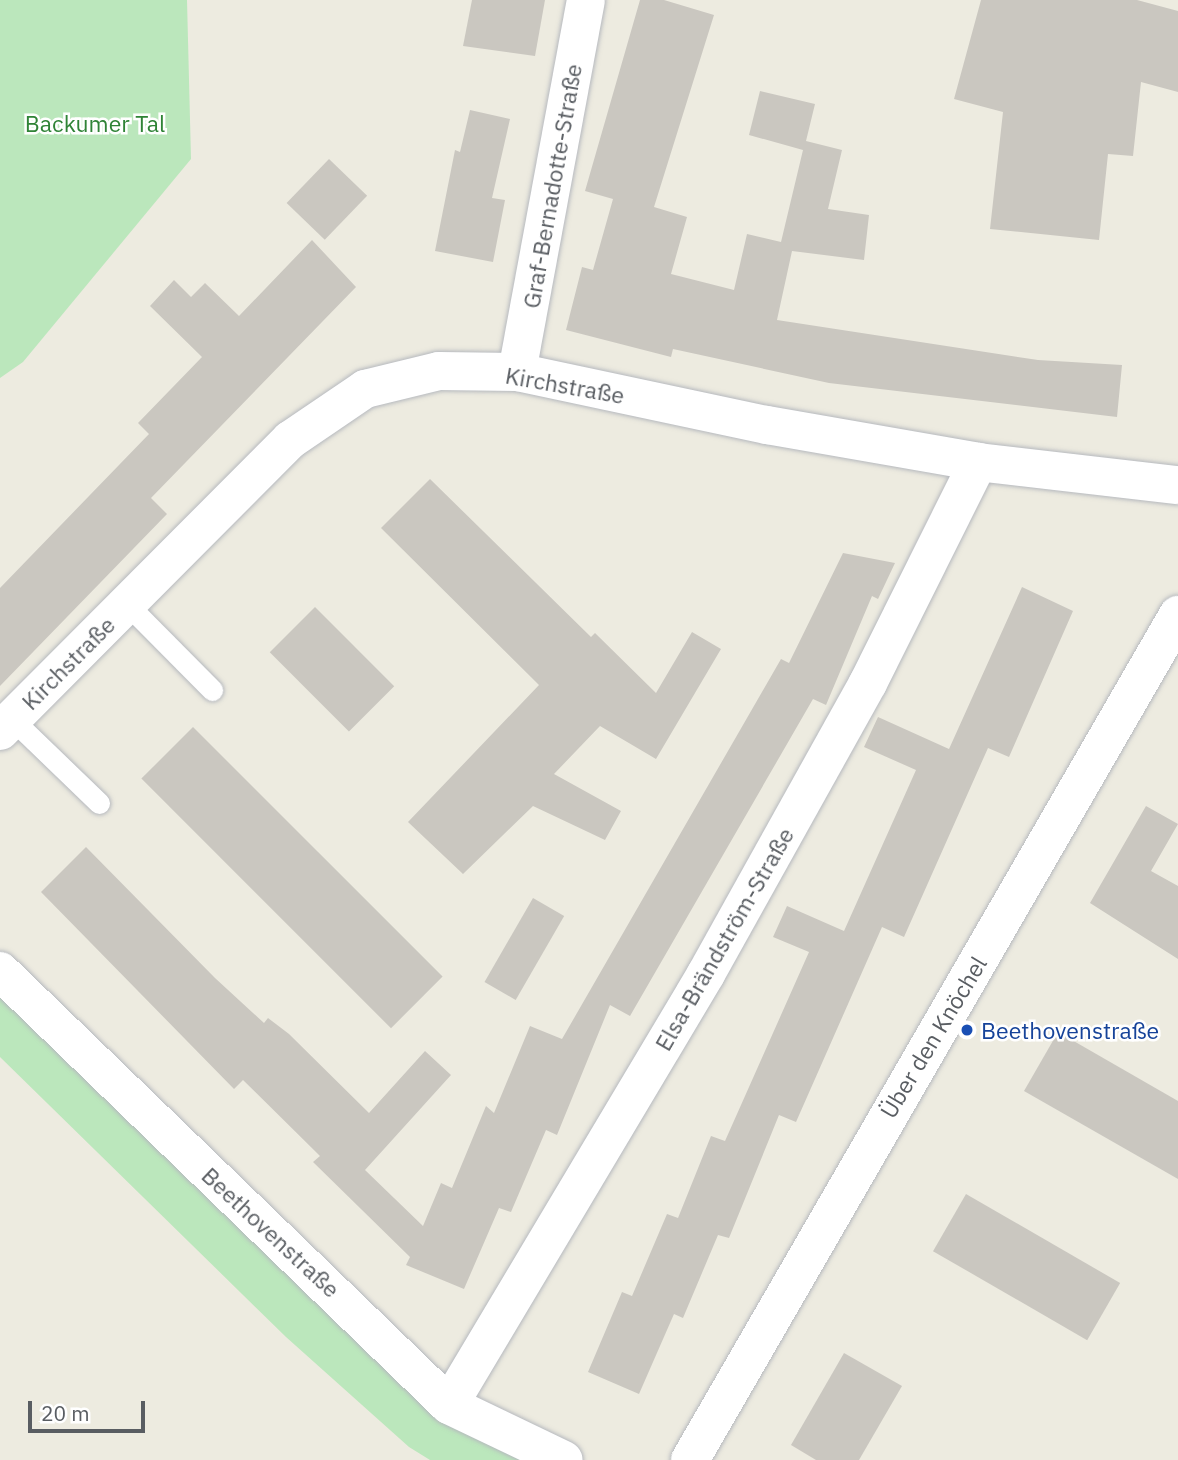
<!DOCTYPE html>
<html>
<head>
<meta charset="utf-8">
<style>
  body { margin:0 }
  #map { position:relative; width:1178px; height:1460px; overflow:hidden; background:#edebe0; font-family:"IBM Plex Sans",sans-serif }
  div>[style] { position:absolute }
  .green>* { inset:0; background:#bbe7bc }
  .building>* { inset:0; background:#cac7c0; transform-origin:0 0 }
  .roads { filter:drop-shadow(0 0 2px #b6b9be) drop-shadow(0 0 2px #b6b9be) }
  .service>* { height:21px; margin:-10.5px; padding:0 10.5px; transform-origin:10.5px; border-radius:10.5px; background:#fff }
  .minor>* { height:38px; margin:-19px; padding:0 19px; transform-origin:19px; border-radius:19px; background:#fff }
  .secondary>* { height:38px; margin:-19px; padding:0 19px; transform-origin:19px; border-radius:19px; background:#fff }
  .dots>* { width:19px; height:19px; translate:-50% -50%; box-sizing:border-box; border:4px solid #fff; border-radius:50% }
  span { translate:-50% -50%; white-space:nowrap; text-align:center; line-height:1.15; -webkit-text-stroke:5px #fff; paint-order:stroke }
  .park-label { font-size:23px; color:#2f8336 }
  .street-label { font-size:23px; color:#595d62 }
  .transit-label { font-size:23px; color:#164399 }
  .left { translate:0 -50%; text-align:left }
  .scale { position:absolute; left:28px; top:1401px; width:117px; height:32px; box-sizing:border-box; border:4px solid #595d62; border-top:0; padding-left:9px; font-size:21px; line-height:24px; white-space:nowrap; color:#595d62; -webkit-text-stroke:5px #fff; paint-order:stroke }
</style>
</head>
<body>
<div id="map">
  <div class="green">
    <div style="clip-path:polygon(0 0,187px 0,191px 159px,23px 362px,0 378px)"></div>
    <div style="clip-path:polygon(0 971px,406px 1360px,564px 1460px,430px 1460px,409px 1447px,286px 1337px,0 1057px)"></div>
  </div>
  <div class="building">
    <div style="clip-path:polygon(472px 0,545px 0,535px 56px,463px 46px)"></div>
    <div style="clip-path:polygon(640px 0,664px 0,714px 15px,654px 207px,687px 217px,671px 274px,734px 290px,747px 234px,781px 242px,803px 150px,749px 135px,760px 91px,815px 104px,806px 141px,842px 150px,828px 209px,869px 215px,864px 260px,792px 251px,777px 320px,1038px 360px,1122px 365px,1117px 417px,829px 383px,673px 349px,671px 357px,566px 330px,582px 267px,593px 270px,613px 199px,585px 191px)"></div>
    <div style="clip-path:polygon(981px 0,1137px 0,1178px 11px,1178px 92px,1141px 82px,1133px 156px,1108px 154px,1099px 240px,990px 229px,1003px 112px,954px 99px)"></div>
    <div style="clip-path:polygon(470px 110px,510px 119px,492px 198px,505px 200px,493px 262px,435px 251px,455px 150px,460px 152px)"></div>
    <div style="left:329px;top:159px;width:53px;height:61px;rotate:44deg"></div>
    <div style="clip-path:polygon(312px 240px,356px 287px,151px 498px,167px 514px,0 686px,0 588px,149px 434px,138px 423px,202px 357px,150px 306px,174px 280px,191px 297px,205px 283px,239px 316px)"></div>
    <div style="clip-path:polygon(430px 479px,591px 637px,595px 633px,656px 693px,692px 632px,721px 649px,656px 759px,600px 726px,554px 774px,621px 811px,605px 840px,533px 806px,463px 874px,408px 822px,539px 685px,381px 528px)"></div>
    <div style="clip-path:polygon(843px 553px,895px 563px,878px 599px,872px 596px,826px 705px,813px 699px,630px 1016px,610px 1005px,557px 1135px,546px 1130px,511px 1212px,499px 1208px,464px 1289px,406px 1265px,410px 1257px,313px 1162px,320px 1156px,243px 1080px,234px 1089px,41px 892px,86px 847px,215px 978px,264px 1023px,268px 1018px,289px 1034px,369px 1113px,425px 1051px,451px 1075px,365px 1170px,423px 1226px,441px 1183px,452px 1188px,486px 1106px,494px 1113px,530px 1026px,562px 1039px,781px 659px,789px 663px)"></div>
    <div style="clip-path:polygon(1022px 587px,1073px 611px,1009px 757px,988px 748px,904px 937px,882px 927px,796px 1122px,779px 1115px,729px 1238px,718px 1235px,683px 1318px,674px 1314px,639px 1394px,588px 1372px,622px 1292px,632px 1296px,667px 1214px,678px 1218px,711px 1136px,725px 1141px,809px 952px,773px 937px,787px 906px,844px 931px,916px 770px,864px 747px,878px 717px,949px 749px)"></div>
    <div style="left:315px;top:607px;width:112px;height:64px;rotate:45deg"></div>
    <div style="left:193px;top:727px;width:353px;height:73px;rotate:45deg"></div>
    <div style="clip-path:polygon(1146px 806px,1178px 824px,1151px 871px,1178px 886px,1178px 959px,1090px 903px)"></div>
    <div style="left:533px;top:898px;width:36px;height:97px;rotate:30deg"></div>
    <div style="clip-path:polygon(1058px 1032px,1178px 1101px,1178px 1179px,1024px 1091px)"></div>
    <div style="left:966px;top:1194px;width:178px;height:66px;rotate:30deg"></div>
    <div style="clip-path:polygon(844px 1353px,902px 1386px,859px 1460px,816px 1460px,791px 1445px)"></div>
  </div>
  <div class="roads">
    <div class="service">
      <div style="left:127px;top:604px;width:121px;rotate:45.3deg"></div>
      <div style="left:12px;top:719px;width:121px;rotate:44deg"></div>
    </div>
    <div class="minor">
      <div style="left:517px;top:372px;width:378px;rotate:-79.5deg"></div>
      <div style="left:0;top:731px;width:411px;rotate:-45.1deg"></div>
      <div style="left:290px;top:440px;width:91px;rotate:-34.2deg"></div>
      <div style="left:365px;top:389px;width:76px;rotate:-13.7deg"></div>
      <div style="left:439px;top:371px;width:78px;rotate:0.7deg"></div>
      <div style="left:517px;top:372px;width:256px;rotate:12deg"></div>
      <div style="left:767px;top:425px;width:214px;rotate:9.9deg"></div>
      <div style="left:978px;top:462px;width:201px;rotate:6.6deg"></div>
      <div style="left:0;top:971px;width:624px;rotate:44.03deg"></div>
      <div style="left:449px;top:1405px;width:127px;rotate:25.6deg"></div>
      <div style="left:449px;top:1405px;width:502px;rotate:-59.19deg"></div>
      <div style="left:706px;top:974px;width:333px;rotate:-60.9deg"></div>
      <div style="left:868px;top:683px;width:247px;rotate:-63.5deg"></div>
    </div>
    <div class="secondary">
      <div style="left:690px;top:1460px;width:976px;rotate:-59.99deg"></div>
    </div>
  </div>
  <div class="dots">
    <div style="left:967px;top:1030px;background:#1a4fb4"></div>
  </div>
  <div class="park-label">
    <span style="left:95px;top:123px">Backumer Tal</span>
  </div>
  <div class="street-label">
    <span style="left:552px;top:186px;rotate:-80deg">Graf-Bernadotte-Straße</span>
    <span style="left:565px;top:385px;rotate:10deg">Kirchstraße</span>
    <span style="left:68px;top:663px;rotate:-45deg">Kirchstraße</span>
    <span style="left:724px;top:939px;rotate:-60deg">Elsa-Brändström-Straße</span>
    <span style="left:933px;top:1037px;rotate:-59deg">Über den Knöchel</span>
    <span style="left:271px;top:1232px;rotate:43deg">Beethovenstraße</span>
  </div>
  <div class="transit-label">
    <span class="left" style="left:981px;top:1030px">Beethovenstraße</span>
  </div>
  <div class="scale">20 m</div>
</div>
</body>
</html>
